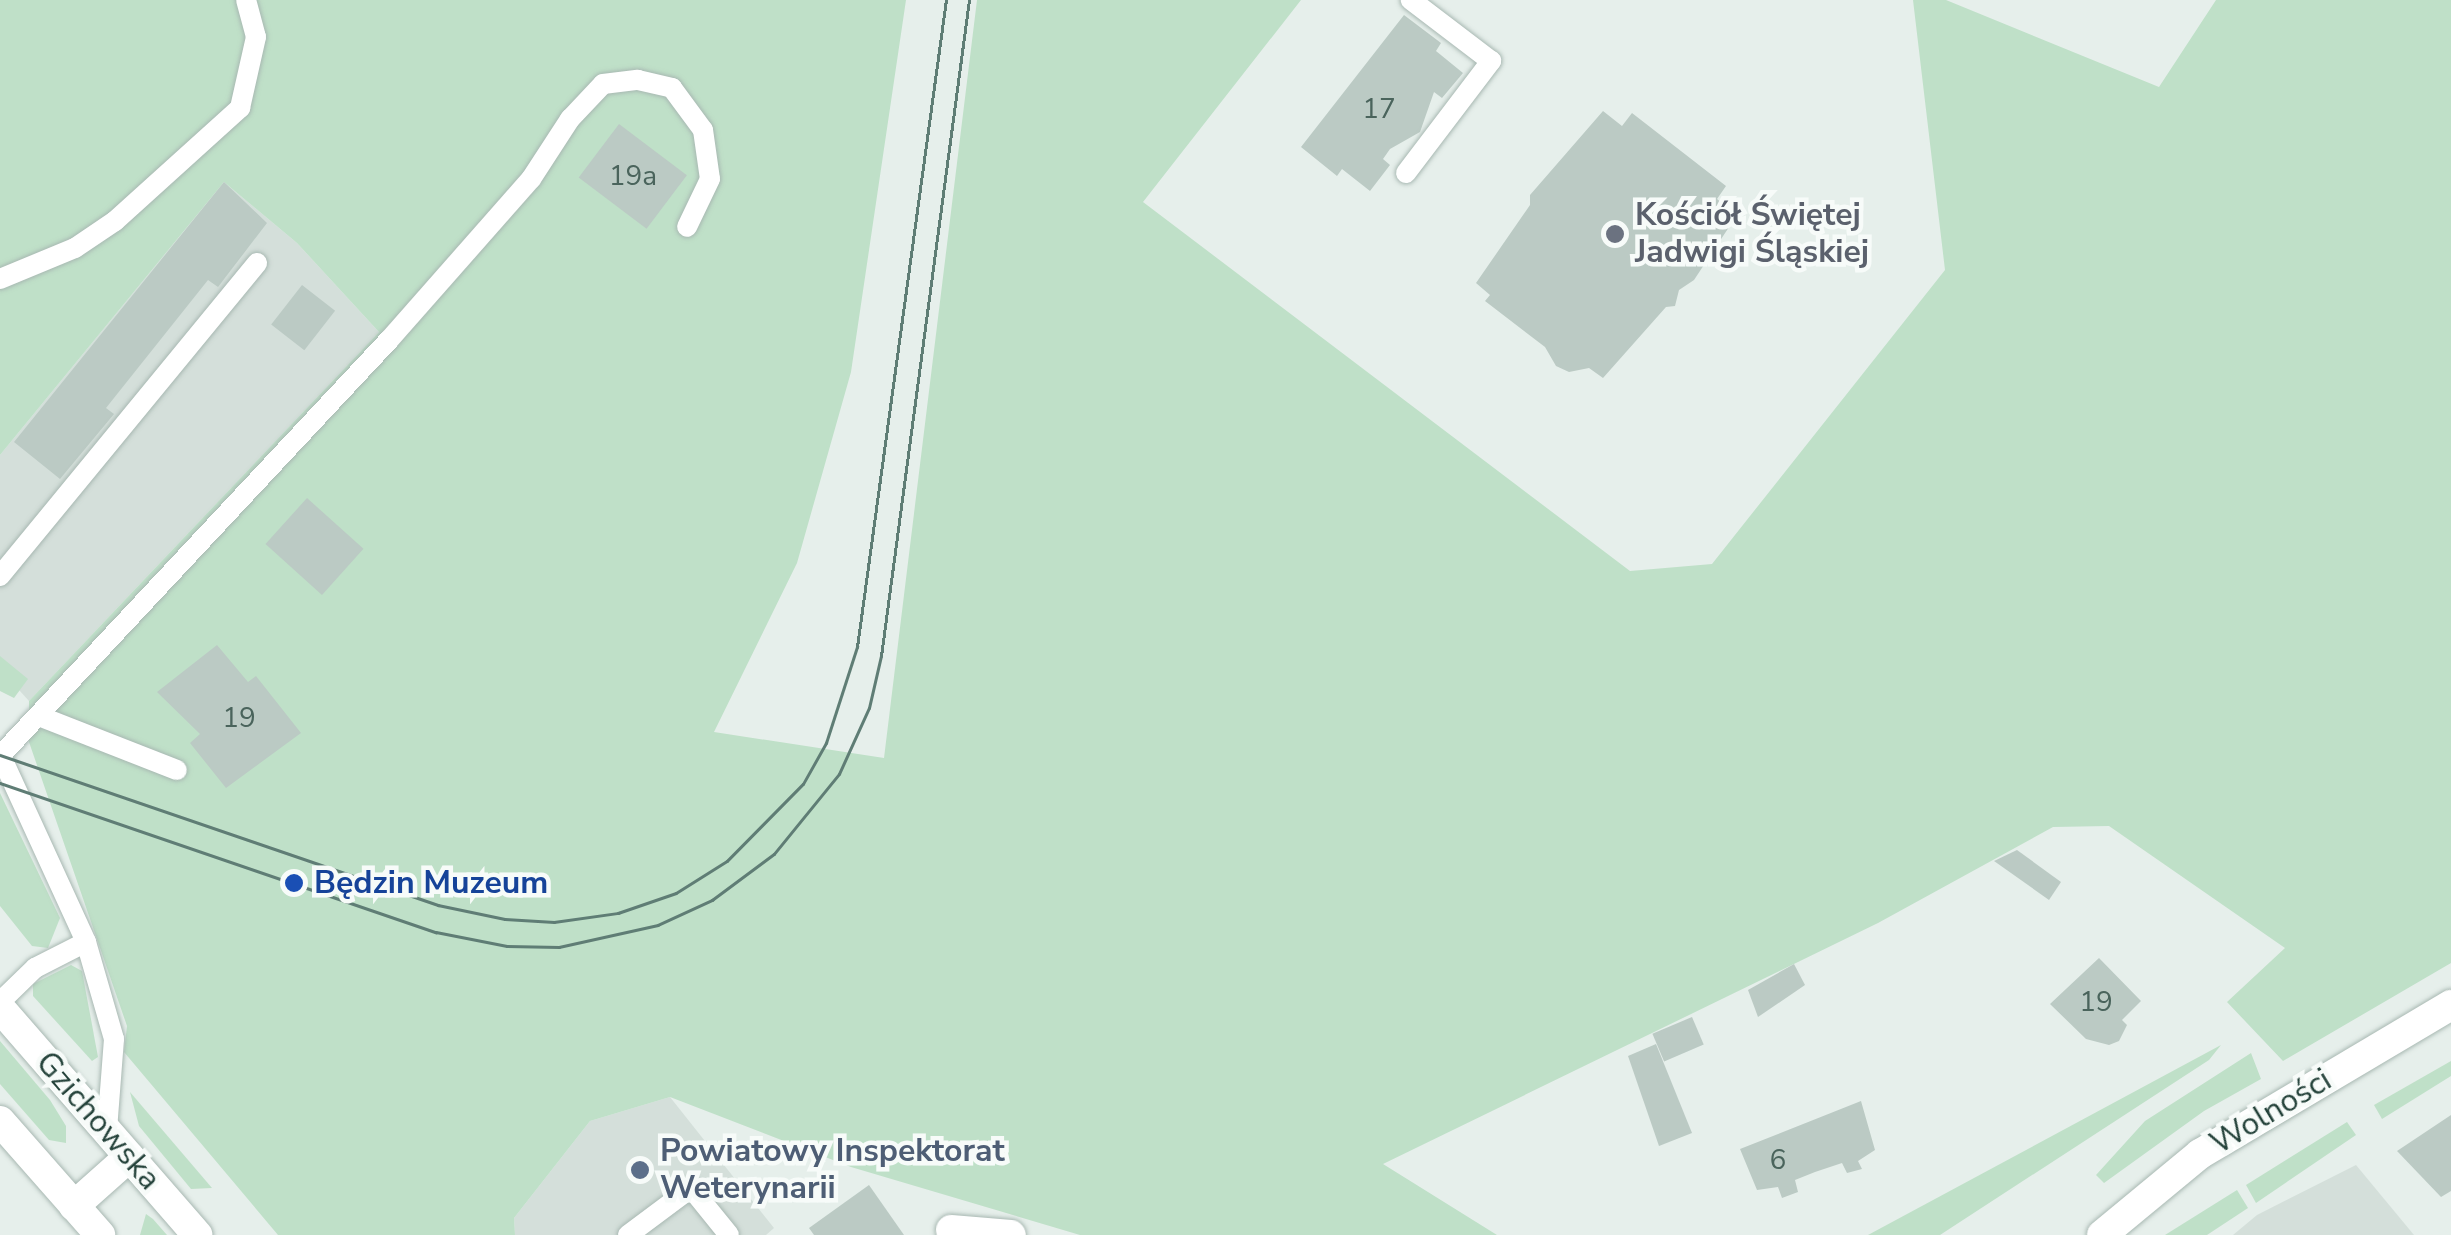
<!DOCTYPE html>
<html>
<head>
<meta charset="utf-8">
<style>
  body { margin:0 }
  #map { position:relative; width:2451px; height:1235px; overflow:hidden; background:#e6efeb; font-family:"Nunito Sans",sans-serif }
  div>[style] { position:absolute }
  .built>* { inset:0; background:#d4dfda }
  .green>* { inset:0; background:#bfe0c8 }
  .building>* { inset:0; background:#bbcac4; transform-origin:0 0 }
  .roads { filter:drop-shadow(0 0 2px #a8b8b2) drop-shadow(0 0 2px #a8b8b2) }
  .lane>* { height:20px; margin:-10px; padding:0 10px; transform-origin:10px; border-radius:10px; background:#fff }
  .street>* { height:30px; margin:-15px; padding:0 15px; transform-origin:15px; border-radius:15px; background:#fff }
  .secondary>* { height:30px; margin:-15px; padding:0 15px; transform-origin:15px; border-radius:15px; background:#fff }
  .tram>* { height:2.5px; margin:-1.25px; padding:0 1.25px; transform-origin:1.25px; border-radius:1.25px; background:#5f7d75 }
  .dots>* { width:28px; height:28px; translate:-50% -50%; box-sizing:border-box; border:5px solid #f7fbf9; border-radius:50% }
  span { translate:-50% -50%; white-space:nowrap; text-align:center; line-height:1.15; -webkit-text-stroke:9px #f7fbf9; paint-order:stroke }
  .number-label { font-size:28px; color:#4a645c }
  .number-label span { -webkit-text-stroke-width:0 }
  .worship-label { font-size:32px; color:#5b616d; font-weight:700 }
  .left { translate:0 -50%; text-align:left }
  .transit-label { font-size:32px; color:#164399; font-weight:700 }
  .street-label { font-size:32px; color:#24423a }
  .service-label { font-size:32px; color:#4e5e75; font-weight:700 }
</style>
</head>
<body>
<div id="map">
  <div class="built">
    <div style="clip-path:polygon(224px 182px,297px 243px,379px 332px,29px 701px,0 669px,0 455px)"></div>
    <div style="clip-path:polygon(670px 1097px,774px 1228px,766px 1235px,515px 1235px,514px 1218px,590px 1121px)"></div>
    <div style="clip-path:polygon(2356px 1165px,2414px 1235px,2233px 1235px,2257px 1215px)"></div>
  </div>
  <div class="green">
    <div style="clip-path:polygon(0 0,906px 0,851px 372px,797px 563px,714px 732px,884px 758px,977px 0,1301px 0,1143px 202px,1630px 571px,1712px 564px,1945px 270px,1913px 0,1946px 0,2159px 87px,2216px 0,2451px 0,2451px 963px,2283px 1061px,2227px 1002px,2285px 948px,2109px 826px,2053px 827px,1878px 923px,1383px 1164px,1497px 1235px,1080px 1235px,851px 1167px,670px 1097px,590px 1121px,514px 1218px,515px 1235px,278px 1235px,124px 1052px,127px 1026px,29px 742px,29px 701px,379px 332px,297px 243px,224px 182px,0 455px)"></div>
    <div style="clip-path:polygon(0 656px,28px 679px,14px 698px,0 691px)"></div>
    <div style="clip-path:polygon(0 793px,60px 918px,48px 948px,32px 946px,0 906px)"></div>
    <div style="clip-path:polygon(71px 965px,82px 971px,98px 1057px,92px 1061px,33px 996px,33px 984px)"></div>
    <div style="clip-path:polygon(0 1041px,50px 1100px,66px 1126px,66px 1143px,49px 1140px,0 1084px)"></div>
    <div style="clip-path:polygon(2221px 1045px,2209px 1060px,1940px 1235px,1868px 1235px)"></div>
    <div style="clip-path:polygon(2251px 1053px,2261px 1079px,2204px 1111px,2104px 1183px,2096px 1175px,2145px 1121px)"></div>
    <div style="clip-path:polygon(2451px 1061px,2451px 1076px,2382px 1119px,2374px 1105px)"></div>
    <div style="clip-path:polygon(130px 1092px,212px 1188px,191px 1189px,139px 1126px)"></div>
    <div style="clip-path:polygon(2347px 1122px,2356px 1135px,2256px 1203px,2246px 1185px)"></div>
    <div style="clip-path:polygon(2237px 1190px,2248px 1208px,2207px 1235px,2165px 1235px)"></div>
    <div style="clip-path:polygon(146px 1214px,153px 1219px,167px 1235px,140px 1235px)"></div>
  </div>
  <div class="building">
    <div style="clip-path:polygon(1404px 15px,1441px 43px,1436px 51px,1463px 73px,1442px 98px,1434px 92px,1420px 132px,1390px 149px,1383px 159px,1390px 165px,1370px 191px,1342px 169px,1337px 176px,1301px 147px)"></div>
    <div style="clip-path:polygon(1603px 111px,1622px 126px,1632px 113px,1726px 186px,1717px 199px,1737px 215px,1694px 280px,1679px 290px,1675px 306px,1666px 307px,1603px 378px,1589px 368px,1569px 372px,1556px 366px,1545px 347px,1485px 301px,1490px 295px,1476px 283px,1530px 205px,1530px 195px)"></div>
    <div style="left:619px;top:124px;width:85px;height:67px;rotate:37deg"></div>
    <div style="clip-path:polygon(224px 182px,267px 223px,218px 287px,208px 280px,106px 408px,114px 414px,60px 479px,14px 442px)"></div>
    <div style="left:302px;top:285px;width:42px;height:50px;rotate:38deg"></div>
    <div style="left:307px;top:498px;width:76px;height:62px;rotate:42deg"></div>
    <div style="clip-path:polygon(217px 645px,248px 682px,256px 676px,301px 733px,226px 788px,190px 743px,200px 734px,157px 692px)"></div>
    <div style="clip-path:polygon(2017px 850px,2061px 882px,2049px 900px,1994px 861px)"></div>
    <div style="clip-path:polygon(2099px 958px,2141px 1001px,2122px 1020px,2127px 1025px,2119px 1041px,2109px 1045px,2086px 1039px,2050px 1004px)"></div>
    <div style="clip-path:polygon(1794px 964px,1805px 985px,1758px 1017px,1748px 990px)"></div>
    <div style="left:1692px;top:1017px;width:30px;height:43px;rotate:67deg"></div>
    <div style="clip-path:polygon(1656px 1044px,1692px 1133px,1659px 1146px,1628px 1056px)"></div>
    <div style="clip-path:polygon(1861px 1101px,1875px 1150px,1858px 1161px,1862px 1169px,1847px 1173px,1842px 1163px,1815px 1172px,1795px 1180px,1798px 1192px,1782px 1198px,1778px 1187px,1757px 1190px,1740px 1149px)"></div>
    <div style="clip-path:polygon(2451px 1115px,2451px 1191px,2441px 1197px,2397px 1151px)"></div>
    <div style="clip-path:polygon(869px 1185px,904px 1235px,814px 1235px,809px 1228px)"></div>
  </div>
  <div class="roads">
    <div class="lane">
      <div style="left:1406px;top:173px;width:141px;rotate:-52.8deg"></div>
      <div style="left:1491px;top:61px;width:101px;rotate:-142.7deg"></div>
      <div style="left:0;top:279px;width:81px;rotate:-22.5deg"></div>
      <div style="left:75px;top:248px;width:48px;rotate:-34deg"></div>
      <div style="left:115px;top:221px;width:169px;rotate:-42.1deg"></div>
      <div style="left:240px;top:108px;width:73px;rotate:-77.3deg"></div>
      <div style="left:256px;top:37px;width:38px;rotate:-105deg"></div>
      <div style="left:0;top:576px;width:405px;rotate:-50.6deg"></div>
      <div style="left:39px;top:716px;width:148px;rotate:21.4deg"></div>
      <div style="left:0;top:754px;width:207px;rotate:65.4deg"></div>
      <div style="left:86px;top:942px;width:101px;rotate:73.9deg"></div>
      <div style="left:114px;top:1039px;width:92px;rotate:94.4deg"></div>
      <div style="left:1px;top:755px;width:568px;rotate:-46.93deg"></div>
      <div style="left:389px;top:340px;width:215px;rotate:-48.6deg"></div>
      <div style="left:531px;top:179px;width:72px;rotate:-57deg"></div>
      <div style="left:570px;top:119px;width:48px;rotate:-46.7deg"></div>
      <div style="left:603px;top:84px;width:35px;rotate:-7deg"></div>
      <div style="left:638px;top:80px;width:35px;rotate:13deg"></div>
      <div style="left:672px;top:88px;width:52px;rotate:53.6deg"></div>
      <div style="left:703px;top:130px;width:49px;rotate:81.9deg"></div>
      <div style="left:710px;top:179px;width:53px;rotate:115.6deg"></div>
      <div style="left:0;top:1002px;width:49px;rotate:-44.2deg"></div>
      <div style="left:35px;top:968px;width:57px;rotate:-27deg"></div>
      <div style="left:628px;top:1235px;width:79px;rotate:-36.7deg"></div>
      <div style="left:691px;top:1188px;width:60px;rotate:51deg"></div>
    </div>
    <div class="street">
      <div style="left:951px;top:1230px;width:60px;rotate:4.8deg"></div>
    </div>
    <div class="secondary">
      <div style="left:0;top:1008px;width:301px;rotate:49deg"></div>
      <div style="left:0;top:1121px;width:152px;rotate:48.7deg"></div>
      <div style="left:74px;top:1206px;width:74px;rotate:-41.7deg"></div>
      <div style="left:2102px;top:1235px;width:127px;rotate:-39.6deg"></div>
      <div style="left:2200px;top:1154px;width:292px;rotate:-30.7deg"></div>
    </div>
  </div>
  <div class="tram">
    <div style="left:0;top:755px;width:463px;rotate:18.9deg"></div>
    <div style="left:438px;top:905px;width:68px;rotate:11.8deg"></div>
    <div style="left:505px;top:919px;width:49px;rotate:3.5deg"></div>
    <div style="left:554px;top:922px;width:65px;rotate:-8deg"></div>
    <div style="left:618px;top:913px;width:61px;rotate:-19deg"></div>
    <div style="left:676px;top:893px;width:60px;rotate:-32.1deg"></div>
    <div style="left:727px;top:861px;width:108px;rotate:-45.4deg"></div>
    <div style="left:803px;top:784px;width:47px;rotate:-60.7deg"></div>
    <div style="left:826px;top:743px;width:101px;rotate:-72.1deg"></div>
    <div style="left:857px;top:647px;width:653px;rotate:-82.17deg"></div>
    <div style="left:0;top:783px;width:461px;rotate:18.9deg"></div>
    <div style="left:436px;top:932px;width:72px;rotate:11.2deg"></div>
    <div style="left:507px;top:946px;width:52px;rotate:1.1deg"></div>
    <div style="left:559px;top:947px;width:101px;rotate:-12.5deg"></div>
    <div style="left:658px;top:925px;width:60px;rotate:-24.8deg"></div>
    <div style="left:712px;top:900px;width:77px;rotate:-36.6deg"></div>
    <div style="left:774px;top:854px;width:103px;rotate:-50.9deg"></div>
    <div style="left:839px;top:774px;width:72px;rotate:-65.6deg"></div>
    <div style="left:869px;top:708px;width:53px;rotate:-77deg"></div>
    <div style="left:881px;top:656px;width:662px;rotate:-82.36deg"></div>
  </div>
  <div class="dots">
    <div style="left:1615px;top:234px;background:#6b7280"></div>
    <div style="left:294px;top:883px;background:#1a4fb4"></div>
    <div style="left:640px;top:1170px;background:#5c6f8a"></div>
  </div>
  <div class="number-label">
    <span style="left:1379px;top:109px">17</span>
    <span style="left:633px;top:176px">19a</span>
    <span style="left:239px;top:718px">19</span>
    <span style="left:2096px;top:1002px">19</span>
    <span style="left:1778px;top:1160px">6</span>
  </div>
  <div class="worship-label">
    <span class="left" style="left:1635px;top:234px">Kościół Świętej<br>Jadwigi Śląskiej</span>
  </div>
  <div class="transit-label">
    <span class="left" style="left:314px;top:883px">Będzin Muzeum</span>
  </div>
  <div class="street-label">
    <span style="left:2271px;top:1112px;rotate:-31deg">Wolności</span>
    <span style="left:98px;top:1121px;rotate:49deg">Gzichowska</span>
  </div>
  <div class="service-label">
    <span class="left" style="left:660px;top:1170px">Powiatowy Inspektorat<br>Weterynarii</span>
  </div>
</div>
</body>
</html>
